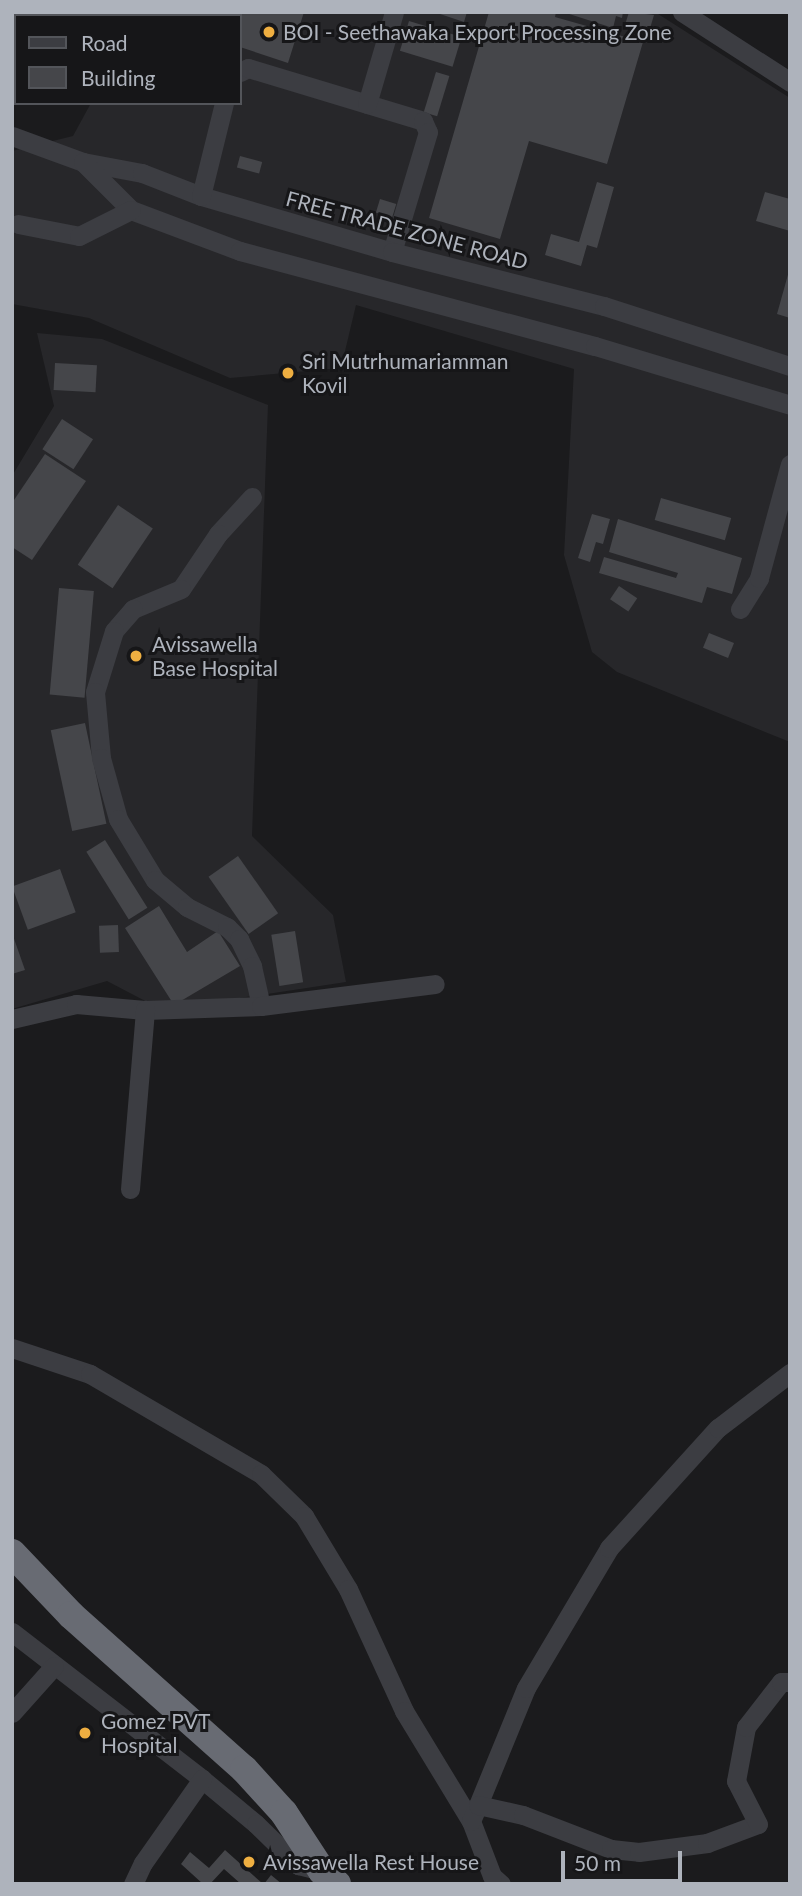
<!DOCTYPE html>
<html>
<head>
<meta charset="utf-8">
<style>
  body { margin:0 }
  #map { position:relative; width:802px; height:1896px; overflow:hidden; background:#1b1b1d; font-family:Lato,sans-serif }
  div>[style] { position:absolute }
  .built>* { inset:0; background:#27272a }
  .building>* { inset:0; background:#45464a; transform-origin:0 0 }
  .minor>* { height:19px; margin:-9.5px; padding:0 9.5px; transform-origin:9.5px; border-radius:9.5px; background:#3c3d42 }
  .highway>* { height:28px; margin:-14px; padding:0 14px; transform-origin:14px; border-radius:14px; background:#686b73 }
  .dots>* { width:19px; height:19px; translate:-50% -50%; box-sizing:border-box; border:4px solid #161618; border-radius:50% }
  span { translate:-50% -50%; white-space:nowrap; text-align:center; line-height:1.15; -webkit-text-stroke:6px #161618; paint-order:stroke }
  .poi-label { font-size:21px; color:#aeb3bc }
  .left { translate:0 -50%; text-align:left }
  .street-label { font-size:21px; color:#aeb3bc }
  .frame { position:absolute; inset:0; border:14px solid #aeb3bc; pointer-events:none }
  .legend { position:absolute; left:14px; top:14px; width:228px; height:91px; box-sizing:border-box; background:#161618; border:2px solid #53555a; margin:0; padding:9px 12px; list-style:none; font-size:21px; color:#aeb3bc }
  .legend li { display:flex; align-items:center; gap:14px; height:35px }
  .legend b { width:35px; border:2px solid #53555a }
  .scale { position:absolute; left:561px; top:1851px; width:121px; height:32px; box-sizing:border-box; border:4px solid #aeb3bc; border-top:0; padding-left:9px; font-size:21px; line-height:24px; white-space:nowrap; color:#aeb3bc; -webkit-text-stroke:5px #161618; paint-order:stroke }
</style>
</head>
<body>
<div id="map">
  <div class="built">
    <div style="clip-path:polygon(141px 12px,655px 12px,790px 98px,790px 742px,617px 672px,592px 652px,564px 555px,574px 369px,356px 305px,341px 368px,230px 378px,89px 318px,12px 304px,12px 151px,73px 136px,91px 103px,240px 103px,240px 16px,139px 16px)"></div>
    <div style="clip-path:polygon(37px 333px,102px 339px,268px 405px,252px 836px,333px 915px,346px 982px,174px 1008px,151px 1004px,107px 981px,12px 1009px,12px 476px,54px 406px)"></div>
  </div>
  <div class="building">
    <div style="clip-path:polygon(213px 12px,304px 12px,288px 63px,240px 47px,240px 16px,212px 16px)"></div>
    <div style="clip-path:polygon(434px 12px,467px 12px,464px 22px)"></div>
    <div style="clip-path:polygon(489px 12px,556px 12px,555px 17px,643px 42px,607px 164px,529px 141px,500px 239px,429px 218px)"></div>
    <div style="clip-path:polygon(563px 12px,623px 12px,622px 18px,616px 16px,613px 28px)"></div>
    <div style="clip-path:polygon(629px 12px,654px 15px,648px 35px,624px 28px)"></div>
    <div style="left:409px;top:21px;width:55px;height:31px;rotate:17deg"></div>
    <div style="left:436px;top:72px;width:14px;height:42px;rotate:17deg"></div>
    <div style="left:240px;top:156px;width:23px;height:12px;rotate:15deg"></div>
    <div style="clip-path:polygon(597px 182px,614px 187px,597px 248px,587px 245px,581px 266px,545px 255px,551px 234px,579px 242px)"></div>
    <div style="clip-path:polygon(765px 192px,790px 199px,790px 231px,756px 221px)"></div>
    <div style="left:380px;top:199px;width:17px;height:14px;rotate:17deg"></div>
    <div style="clip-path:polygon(789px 271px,790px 271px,790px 318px,777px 314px)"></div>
    <div style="left:55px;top:363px;width:42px;height:27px;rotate:3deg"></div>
    <div style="left:62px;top:419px;width:37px;height:36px;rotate:33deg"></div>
    <div style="clip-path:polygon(45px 454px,86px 481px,32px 560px,12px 547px,12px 503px)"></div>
    <div style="left:661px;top:498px;width:73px;height:23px;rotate:16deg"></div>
    <div style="left:118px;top:505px;width:42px;height:72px;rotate:34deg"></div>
    <div style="clip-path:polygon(592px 514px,610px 519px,603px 544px,596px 542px,590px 562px,578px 558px)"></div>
    <div style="clip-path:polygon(618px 519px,742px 558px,732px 594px,707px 587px,702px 603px,599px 573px,604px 557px,676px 578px,678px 573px,609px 552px)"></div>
    <div style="left:619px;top:586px;width:22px;height:16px;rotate:34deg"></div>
    <div style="left:59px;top:588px;width:35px;height:107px;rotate:5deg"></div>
    <div style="left:709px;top:633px;width:27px;height:16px;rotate:22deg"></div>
    <div style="left:85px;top:723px;width:103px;height:35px;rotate:78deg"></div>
    <div style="left:105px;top:840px;width:80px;height:22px;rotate:58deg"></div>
    <div style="left:238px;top:856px;width:70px;height:36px;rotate:55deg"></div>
    <div style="left:60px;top:869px;width:46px;height:51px;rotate:70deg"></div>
    <div style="clip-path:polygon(159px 906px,187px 952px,218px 931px,240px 966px,174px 1005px,125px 928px)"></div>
    <div style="left:118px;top:925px;width:27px;height:19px;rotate:88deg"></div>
    <div style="left:295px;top:931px;width:52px;height:24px;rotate:81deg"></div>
    <div style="clip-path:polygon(12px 933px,25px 970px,12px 974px)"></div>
    <div style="clip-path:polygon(225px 1850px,263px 1884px,241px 1884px,224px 1869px,210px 1884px,203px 1884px,181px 1864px,190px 1852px,209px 1868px)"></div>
    <div style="clip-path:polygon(271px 1875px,282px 1884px,264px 1884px)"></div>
  </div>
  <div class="minor">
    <div style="left:682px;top:12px;width:129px;rotate:32.9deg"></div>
    <div style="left:135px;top:16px;width:4px;rotate:-63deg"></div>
    <div style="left:240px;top:72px;width:9px;rotate:-27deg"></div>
    <div style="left:248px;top:68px;width:183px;rotate:16.8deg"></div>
    <div style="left:423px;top:121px;width:12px;rotate:66deg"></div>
    <div style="left:428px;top:132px;width:125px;rotate:106.7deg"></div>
    <div style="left:12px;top:76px;width:4px"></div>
    <div style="left:367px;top:104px;width:96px;rotate:-73.6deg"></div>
    <div style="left:12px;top:136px;width:76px;rotate:20.1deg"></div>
    <div style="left:83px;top:162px;width:60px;rotate:10.6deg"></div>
    <div style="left:142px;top:173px;width:63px;rotate:21.3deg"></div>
    <div style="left:201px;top:196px;width:199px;rotate:16.3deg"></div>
    <div style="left:392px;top:252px;width:219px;rotate:14.3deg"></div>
    <div style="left:604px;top:306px;width:195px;rotate:17.9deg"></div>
    <div style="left:83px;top:162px;width:68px;rotate:45deg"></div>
    <div style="left:131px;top:210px;width:116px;rotate:20.6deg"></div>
    <div style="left:240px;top:251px;width:367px;rotate:15deg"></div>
    <div style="left:595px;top:346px;width:204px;rotate:16.8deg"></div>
    <div style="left:201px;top:196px;width:96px;rotate:-76.1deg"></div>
    <div style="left:18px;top:224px;width:62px;rotate:11.1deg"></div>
    <div style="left:79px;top:236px;width:58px;rotate:-26.6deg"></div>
    <div style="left:252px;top:497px;width:50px;rotate:132.6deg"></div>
    <div style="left:218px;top:534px;width:66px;rotate:123.9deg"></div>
    <div style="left:181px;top:589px;width:52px;rotate:157.4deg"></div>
    <div style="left:133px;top:609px;width:29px;rotate:131deg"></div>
    <div style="left:114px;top:631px;width:64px;rotate:107.3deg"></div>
    <div style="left:95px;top:692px;width:66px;rotate:84.8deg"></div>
    <div style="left:101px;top:758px;width:63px;rotate:74.4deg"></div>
    <div style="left:118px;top:819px;width:71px;rotate:58.8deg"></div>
    <div style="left:155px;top:880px;width:42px;rotate:40.2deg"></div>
    <div style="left:187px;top:907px;width:45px;rotate:26.6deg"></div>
    <div style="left:227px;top:927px;width:17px;rotate:45deg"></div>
    <div style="left:239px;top:939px;width:30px;rotate:64deg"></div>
    <div style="left:252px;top:966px;width:41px;rotate:77.3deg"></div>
    <div style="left:740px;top:609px;width:36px;rotate:-58deg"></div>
    <div style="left:759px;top:578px;width:118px;rotate:-74.8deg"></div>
    <div style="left:12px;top:1019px;width:66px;rotate:-13.2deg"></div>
    <div style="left:76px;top:1004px;width:69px;rotate:5deg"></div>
    <div style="left:145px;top:1010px;width:116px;rotate:-2deg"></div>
    <div style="left:261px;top:1006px;width:175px;rotate:-7.2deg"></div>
    <div style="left:130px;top:1189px;width:180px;rotate:-85.2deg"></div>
    <div style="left:12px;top:1348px;width:82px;rotate:18.4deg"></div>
    <div style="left:90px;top:1374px;width:198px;rotate:30.3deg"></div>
    <div style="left:261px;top:1474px;width:60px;rotate:44.3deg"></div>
    <div style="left:304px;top:1516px;width:85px;rotate:58.9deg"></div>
    <div style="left:348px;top:1589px;width:134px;rotate:65.3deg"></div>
    <div style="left:404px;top:1711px;width:129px;rotate:58.7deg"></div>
    <div style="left:12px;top:1632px;width:240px;rotate:37.7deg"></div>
    <div style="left:202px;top:1779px;width:70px;rotate:39.8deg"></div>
    <div style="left:256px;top:1824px;width:59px;rotate:44.3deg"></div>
    <div style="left:298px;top:1865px;width:25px;rotate:14deg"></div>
    <div style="left:12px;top:1713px;width:63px;rotate:-48.2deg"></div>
    <div style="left:478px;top:1805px;width:126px;rotate:-67.7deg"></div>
    <div style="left:526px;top:1688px;width:163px;rotate:-59.3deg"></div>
    <div style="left:609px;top:1548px;width:162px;rotate:-47.8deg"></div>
    <div style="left:718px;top:1428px;width:91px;rotate:-37.4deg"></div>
    <div style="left:133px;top:1884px;width:23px;rotate:-65deg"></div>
    <div style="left:143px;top:1863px;width:103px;rotate:-54.9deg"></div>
    <div style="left:501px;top:1884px;width:12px;rotate:-138deg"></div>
    <div style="left:492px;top:1876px;width:59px;rotate:-110.9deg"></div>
    <div style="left:471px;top:1821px;width:17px;rotate:-66deg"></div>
    <div style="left:478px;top:1805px;width:46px;rotate:12.5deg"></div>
    <div style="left:523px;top:1815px;width:94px;rotate:21.1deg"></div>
    <div style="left:611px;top:1849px;width:28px;rotate:6deg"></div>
    <div style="left:639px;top:1852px;width:69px;rotate:-7.5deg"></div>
    <div style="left:707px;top:1843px;width:54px;rotate:-20.4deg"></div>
    <div style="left:758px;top:1824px;width:48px;rotate:-117.1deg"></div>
    <div style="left:736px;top:1781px;width:55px;rotate:-79.5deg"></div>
    <div style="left:746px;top:1727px;width:57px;rotate:-52.1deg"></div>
    <div style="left:781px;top:1682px;width:9px"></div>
  </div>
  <div class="highway">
    <div style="left:12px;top:1553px;width:86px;rotate:46.4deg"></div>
    <div style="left:71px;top:1615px;width:232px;rotate:41.7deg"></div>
    <div style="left:244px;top:1769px;width:59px;rotate:47.7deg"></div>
    <div style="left:284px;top:1813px;width:69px;rotate:56.8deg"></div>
    <div style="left:322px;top:1871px;width:20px;rotate:41deg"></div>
  </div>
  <div class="dots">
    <div style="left:269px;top:32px;background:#efaf41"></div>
    <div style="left:288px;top:373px;background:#efaf41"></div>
    <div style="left:136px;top:656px;background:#efaf41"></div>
    <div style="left:85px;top:1733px;background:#efaf41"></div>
    <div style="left:249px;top:1862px;background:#efaf41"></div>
  </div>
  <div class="poi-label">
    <span class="left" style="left:283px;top:32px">BOI - Seethawaka Export Processing Zone</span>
    <span class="left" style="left:302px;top:373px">Sri Mutrhumariamman<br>Kovil</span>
    <span class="left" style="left:152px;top:656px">Avissawella<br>Base Hospital</span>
    <span class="left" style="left:101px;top:1733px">Gomez PVT<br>Hospital</span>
    <span class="left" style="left:263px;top:1862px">Avissawella Rest House</span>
  </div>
  <div class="street-label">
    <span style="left:407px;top:230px;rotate:15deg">FREE TRADE ZONE ROAD</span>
  </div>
  <div class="frame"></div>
  <ul class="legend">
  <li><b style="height:9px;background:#3c3d42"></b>Road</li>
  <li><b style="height:19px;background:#45464a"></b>Building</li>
  </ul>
  <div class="scale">50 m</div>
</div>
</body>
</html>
